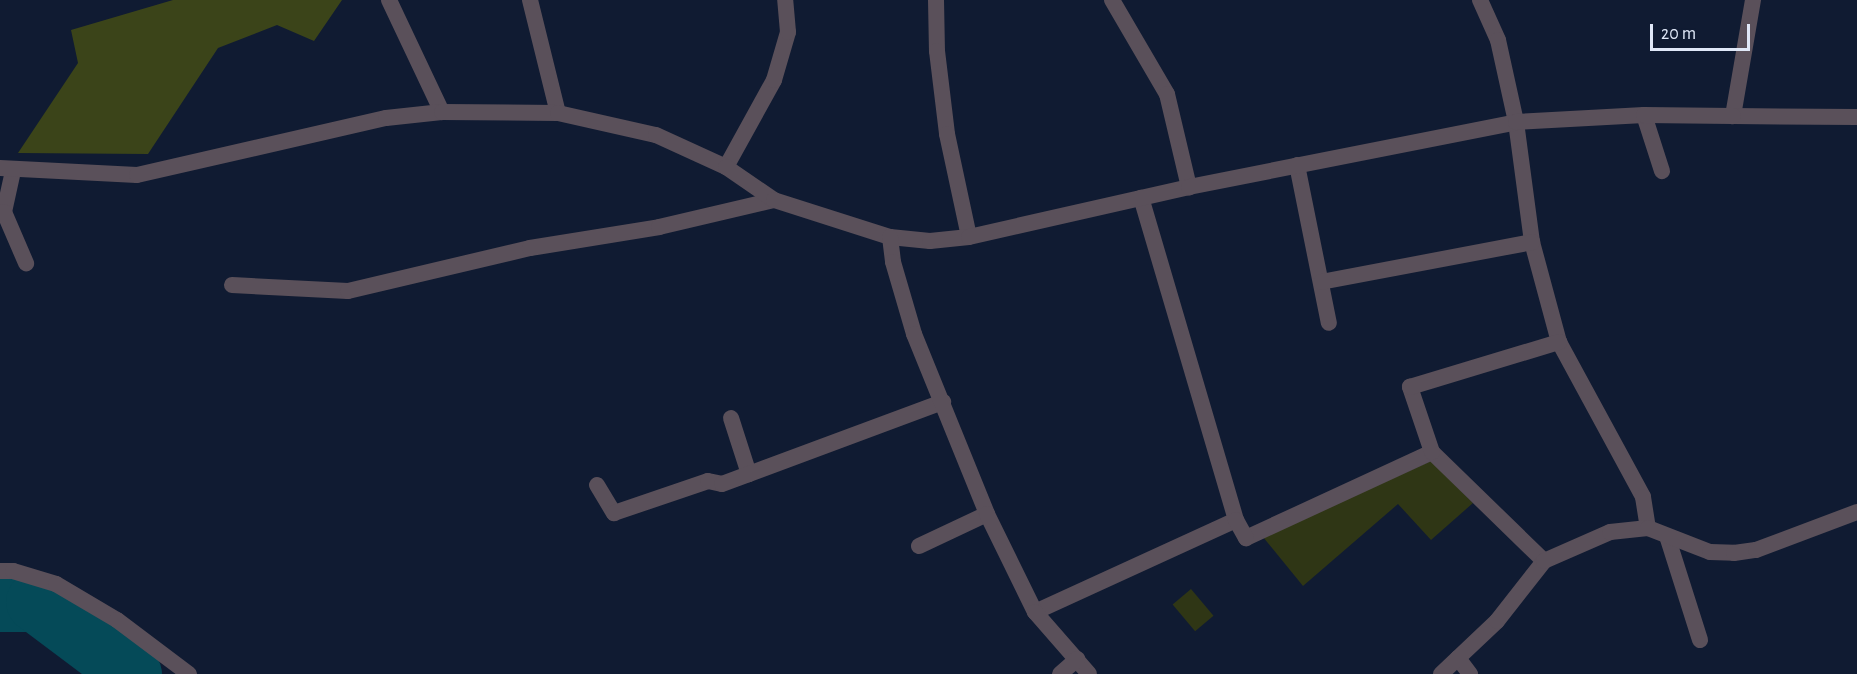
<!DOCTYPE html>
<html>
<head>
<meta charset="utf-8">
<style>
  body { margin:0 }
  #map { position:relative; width:1857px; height:674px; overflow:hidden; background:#101b32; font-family:"Alegreya Sans",sans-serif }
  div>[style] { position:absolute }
  .green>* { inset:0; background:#2f3615; transform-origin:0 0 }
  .forest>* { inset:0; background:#3b4419 }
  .river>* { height:60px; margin:-30px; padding:0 30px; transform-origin:30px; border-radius:30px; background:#054a58 }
  .service>* { height:16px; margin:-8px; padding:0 8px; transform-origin:8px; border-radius:8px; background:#5a505a }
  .minor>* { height:16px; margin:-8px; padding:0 8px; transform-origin:8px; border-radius:8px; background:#5a505a }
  span { translate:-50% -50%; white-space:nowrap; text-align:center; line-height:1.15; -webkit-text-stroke:5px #101b32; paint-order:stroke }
  .scale { position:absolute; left:1650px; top:24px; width:100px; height:27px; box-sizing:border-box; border:3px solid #e0e8f8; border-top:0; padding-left:8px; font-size:18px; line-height:21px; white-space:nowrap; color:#e0e8f8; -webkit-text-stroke:4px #101b32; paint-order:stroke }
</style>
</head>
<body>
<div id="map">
  <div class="green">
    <div style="clip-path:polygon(1431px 461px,1473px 503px,1431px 540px,1398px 504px,1303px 586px,1263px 537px)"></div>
    <div style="left:1191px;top:589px;width:35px;height:24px;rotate:50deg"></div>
  </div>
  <div class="forest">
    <div style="clip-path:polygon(173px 0,342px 0,314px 41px,277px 25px,218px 48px,148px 154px,18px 153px,78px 63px,71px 30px)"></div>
  </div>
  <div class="river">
    <div style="left:0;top:602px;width:36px"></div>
    <div style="left:36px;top:602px;width:120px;rotate:36.9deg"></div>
  </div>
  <div class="service">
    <div style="left:1112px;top:0;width:109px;rotate:59.7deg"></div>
    <div style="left:1167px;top:94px;width:96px;rotate:76.7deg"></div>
    <div style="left:1480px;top:0;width:44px;rotate:65.8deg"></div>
    <div style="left:1498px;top:40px;width:84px;rotate:77.6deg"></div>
    <div style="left:1516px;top:122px;width:121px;rotate:82.4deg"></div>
    <div style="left:1532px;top:242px;width:104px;rotate:74.9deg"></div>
    <div style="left:1559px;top:342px;width:176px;rotate:61.5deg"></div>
    <div style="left:1643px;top:497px;width:31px;rotate:81deg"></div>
    <div style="left:1644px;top:115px;width:59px;rotate:72.2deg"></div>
    <div style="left:1297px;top:165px;width:161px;rotate:78.6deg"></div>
    <div style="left:726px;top:167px;width:99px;rotate:-61.1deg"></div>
    <div style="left:774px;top:80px;width:50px;rotate:-73.7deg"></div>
    <div style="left:788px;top:32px;width:32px;rotate:-95deg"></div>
    <div style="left:13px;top:171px;width:42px;rotate:102.4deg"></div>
    <div style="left:4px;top:212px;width:56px;rotate:66.7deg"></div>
    <div style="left:1321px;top:282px;width:215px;rotate:-10.7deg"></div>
    <div style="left:232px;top:285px;width:116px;rotate:3deg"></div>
    <div style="left:348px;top:291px;width:187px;rotate:-13.3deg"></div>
    <div style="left:530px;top:248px;width:131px;rotate:-9.2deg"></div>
    <div style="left:659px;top:227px;width:118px;rotate:-13.2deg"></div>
    <div style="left:731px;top:418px;width:59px;rotate:72.2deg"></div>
    <div style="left:597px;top:485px;width:33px;rotate:59deg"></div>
    <div style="left:614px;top:513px;width:99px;rotate:-18.8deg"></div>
    <div style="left:708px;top:481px;width:14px;rotate:12deg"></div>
    <div style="left:722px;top:484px;width:236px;rotate:-20.4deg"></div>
    <div style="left:1246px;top:538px;width:205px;rotate:-24.8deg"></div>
    <div style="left:1668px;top:539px;width:106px;rotate:72.4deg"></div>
    <div style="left:919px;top:546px;width:75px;rotate:-25.2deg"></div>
    <div style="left:1544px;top:561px;width:156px;rotate:-135.8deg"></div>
    <div style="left:1432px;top:452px;width:69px;rotate:-108.7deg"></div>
    <div style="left:1410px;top:387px;width:156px;rotate:-16.8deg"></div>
    <div style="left:1035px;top:612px;width:221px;rotate:-24.6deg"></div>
    <div style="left:1236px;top:520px;width:336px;rotate:-106.4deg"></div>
    <div style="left:1458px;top:658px;width:20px;rotate:53deg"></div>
  </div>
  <div class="minor">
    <div style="left:389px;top:0;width:124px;rotate:64.7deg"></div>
    <div style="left:530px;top:0;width:116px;rotate:76.1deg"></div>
    <div style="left:936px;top:0;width:51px;rotate:88.9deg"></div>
    <div style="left:937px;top:51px;width:84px;rotate:83.1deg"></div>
    <div style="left:947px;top:134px;width:105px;rotate:77.9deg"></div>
    <div style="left:1753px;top:0;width:118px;rotate:99.8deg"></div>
    <div style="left:1733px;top:116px;width:124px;rotate:0.5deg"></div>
    <div style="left:0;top:168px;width:137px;rotate:2.9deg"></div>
    <div style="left:137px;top:175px;width:255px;rotate:-12.9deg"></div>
    <div style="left:386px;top:118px;width:56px;rotate:-6.1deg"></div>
    <div style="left:442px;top:112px;width:116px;rotate:0.5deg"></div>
    <div style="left:558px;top:113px;width:100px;rotate:12.7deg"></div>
    <div style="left:656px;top:135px;width:77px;rotate:24.6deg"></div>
    <div style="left:726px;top:167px;width:58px;rotate:34.5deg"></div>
    <div style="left:774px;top:200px;width:122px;rotate:17.7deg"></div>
    <div style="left:890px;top:237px;width:40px;rotate:5.7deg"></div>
    <div style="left:930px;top:241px;width:39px;rotate:-6deg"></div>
    <div style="left:969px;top:237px;width:226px;rotate:-12.8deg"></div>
    <div style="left:1189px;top:187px;width:333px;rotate:-11.2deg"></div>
    <div style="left:1516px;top:122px;width:128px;rotate:-3.1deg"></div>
    <div style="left:1644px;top:115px;width:89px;rotate:0.6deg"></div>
    <div style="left:890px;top:237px;width:25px;rotate:83deg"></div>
    <div style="left:893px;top:262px;width:75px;rotate:73.7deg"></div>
    <div style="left:914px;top:334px;width:194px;rotate:67.9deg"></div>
    <div style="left:987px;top:514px;width:109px;rotate:63.9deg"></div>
    <div style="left:1035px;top:612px;width:82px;rotate:48.9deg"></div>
    <div style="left:1236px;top:520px;width:21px;rotate:61deg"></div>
    <div style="left:0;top:571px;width:13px"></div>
    <div style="left:13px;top:571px;width:45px;rotate:16.8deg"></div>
    <div style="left:56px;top:584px;width:71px;rotate:30.5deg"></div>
    <div style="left:117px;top:620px;width:90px;rotate:36.9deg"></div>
    <div style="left:1060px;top:674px;width:23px;rotate:-41deg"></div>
    <div style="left:1441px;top:674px;width:77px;rotate:-43.4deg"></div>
    <div style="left:1497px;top:621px;width:76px;rotate:-51.9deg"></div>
    <div style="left:1544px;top:561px;width:72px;rotate:-23.7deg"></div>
    <div style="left:1610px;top:532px;width:38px;rotate:-6deg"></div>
    <div style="left:1648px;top:528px;width:66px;rotate:21.2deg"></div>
    <div style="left:1710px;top:552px;width:24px;rotate:2deg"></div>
    <div style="left:1734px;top:553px;width:22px;rotate:-8deg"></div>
    <div style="left:1756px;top:550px;width:108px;rotate:-20.6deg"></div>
  </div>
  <div class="scale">20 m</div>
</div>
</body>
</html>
